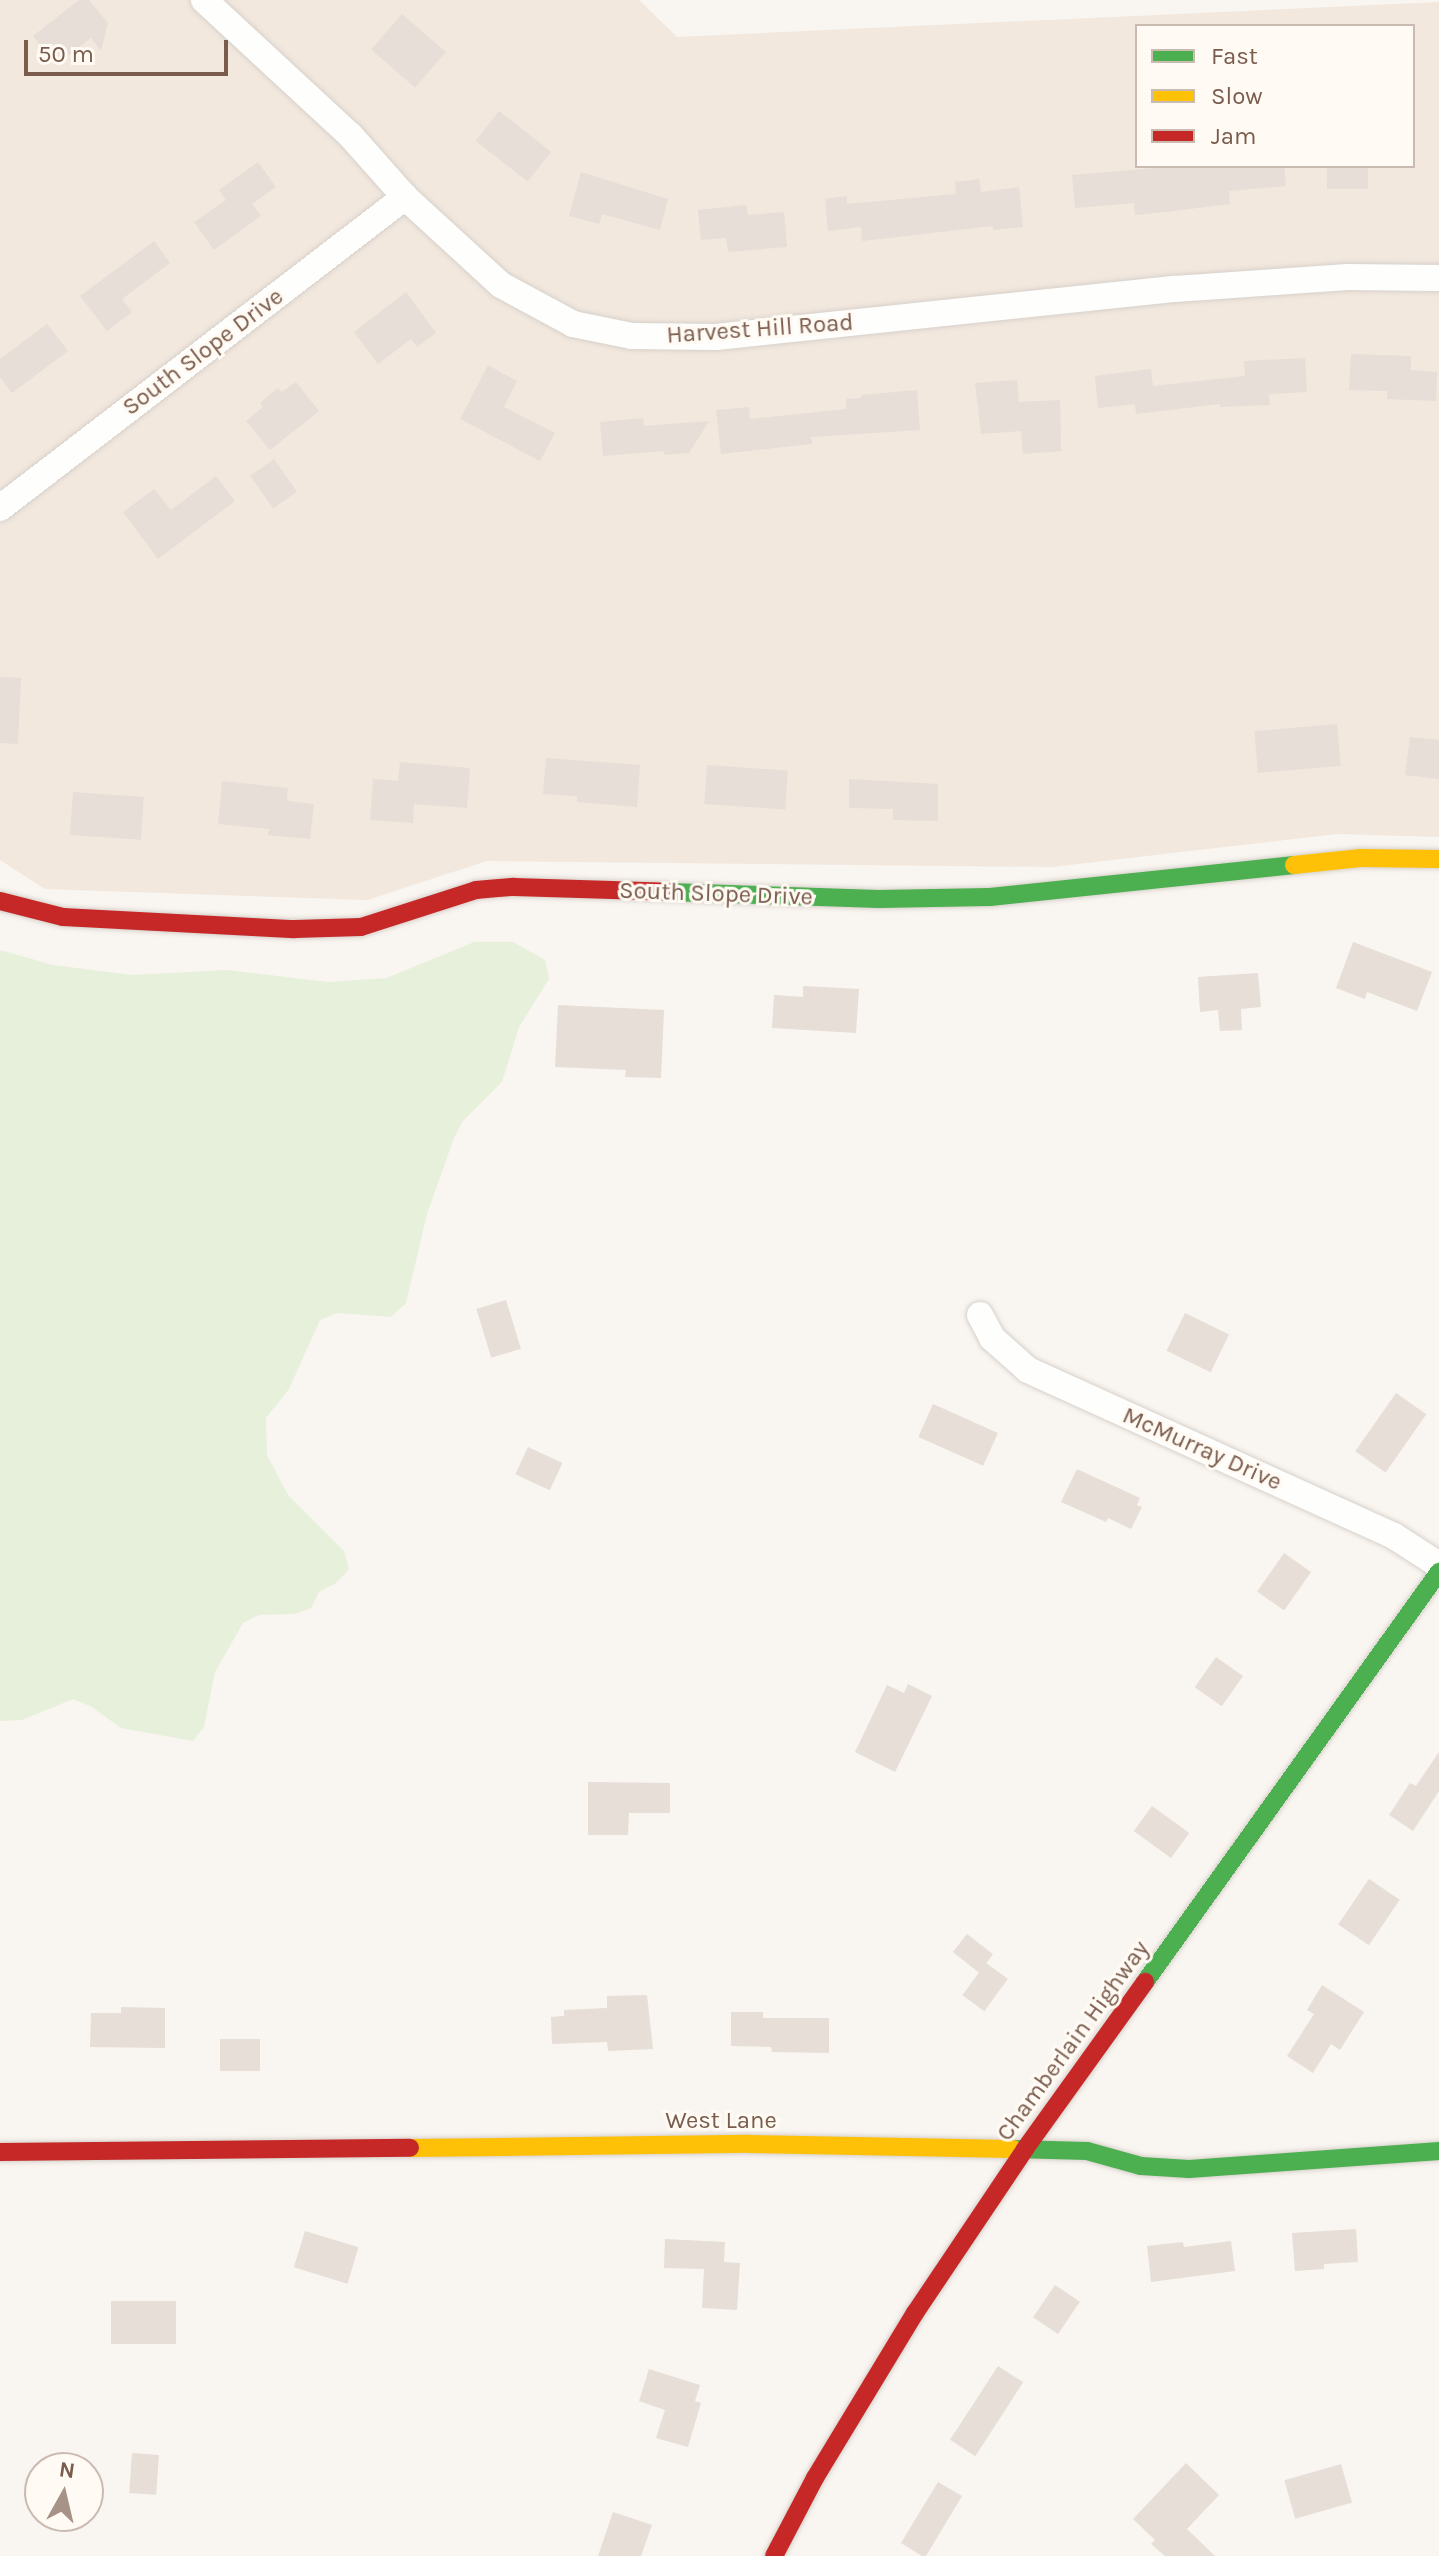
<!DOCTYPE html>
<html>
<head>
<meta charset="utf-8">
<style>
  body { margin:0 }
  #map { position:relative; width:1439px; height:2556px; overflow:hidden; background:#f9f5f0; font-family:Karla,sans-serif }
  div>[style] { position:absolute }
  .residential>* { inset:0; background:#f2e8de }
  .green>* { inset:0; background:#e7f0db }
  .building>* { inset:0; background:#e6ded7; transform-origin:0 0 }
  .roads { filter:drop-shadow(0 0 2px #d7d1cb) drop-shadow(0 0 2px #d7d1cb) }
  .street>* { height:26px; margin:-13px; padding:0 13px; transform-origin:13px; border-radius:13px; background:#fefefd }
  .fast>* { height:18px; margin:-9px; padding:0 9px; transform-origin:9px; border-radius:9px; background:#4caf50 }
  .slow>* { height:18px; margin:-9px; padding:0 9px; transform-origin:9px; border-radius:9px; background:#ffc107 }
  .jam>* { height:18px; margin:-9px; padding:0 9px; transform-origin:9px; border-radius:9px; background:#c62828 }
  span { translate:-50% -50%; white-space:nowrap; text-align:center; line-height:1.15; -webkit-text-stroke:6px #fffaf3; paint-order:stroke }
  .street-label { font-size:24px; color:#7a5c4d }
  .legend { position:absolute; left:1135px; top:24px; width:280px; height:144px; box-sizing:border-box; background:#fffaf3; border:2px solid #cabbb1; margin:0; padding:10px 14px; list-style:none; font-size:24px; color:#7a5c4d }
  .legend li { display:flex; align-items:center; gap:16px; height:40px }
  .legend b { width:40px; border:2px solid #cabbb1 }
  .north { position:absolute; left:24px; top:2452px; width:80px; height:80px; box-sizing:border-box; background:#fffaf3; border:2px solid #cabbb1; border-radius:50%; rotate:8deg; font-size:22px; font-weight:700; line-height:32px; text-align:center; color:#7a5c4d }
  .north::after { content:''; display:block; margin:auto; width:28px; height:36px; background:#a69286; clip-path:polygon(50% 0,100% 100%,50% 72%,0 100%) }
  .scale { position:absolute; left:24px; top:40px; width:204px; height:36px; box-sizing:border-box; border:4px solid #7a5c4d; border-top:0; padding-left:10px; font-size:24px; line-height:28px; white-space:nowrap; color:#7a5c4d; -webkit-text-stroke:6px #fffaf3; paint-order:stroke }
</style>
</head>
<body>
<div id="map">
  <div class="residential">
    <div style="clip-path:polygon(evenodd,0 0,639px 0,677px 37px,1439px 2px,1439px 837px,1337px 834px,1052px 867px,487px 861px,367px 900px,45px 889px,0 860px,0 0,1137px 26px,1413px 26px,1413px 166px,1137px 166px,1137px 26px)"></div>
  </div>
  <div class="green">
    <div style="clip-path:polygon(474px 942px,513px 942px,545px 960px,549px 979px,519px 1027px,502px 1082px,463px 1121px,454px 1138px,427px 1214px,406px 1303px,391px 1317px,337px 1313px,320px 1320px,289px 1389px,266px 1418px,267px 1455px,288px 1495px,344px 1551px,349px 1569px,336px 1583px,319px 1592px,311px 1608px,295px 1614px,259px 1615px,243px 1623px,215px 1672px,204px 1727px,193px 1741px,121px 1728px,92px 1707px,73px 1699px,22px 1720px,0 1721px,0 950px,53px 965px,132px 975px,227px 970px,328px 982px,387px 978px)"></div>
  </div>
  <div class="building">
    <div style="clip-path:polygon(79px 0,89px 0,108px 23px,101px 51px,91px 38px,56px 65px,33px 36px)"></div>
    <div style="left:402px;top:14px;width:58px;height:47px;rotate:41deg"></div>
    <div style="left:499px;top:111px;width:66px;height:38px;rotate:38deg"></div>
    <div style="clip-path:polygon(258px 162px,276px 187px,252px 204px,261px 216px,214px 250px,194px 222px,226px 200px,219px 190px)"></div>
    <div style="clip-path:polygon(1179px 166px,1284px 166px,1286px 186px,1229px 191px,1230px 204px,1165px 212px,1135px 215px,1134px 203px,1075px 208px,1072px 175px)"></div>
    <div style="left:1327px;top:166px;width:41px;height:23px"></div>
    <div style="clip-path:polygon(581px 172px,668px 199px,660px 230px,602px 214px,599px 224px,569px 216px)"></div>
    <div style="clip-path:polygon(979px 179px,981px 192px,1019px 187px,1023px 227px,993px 230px,993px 226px,862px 241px,861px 227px,828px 231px,825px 199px,847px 196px,847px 204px,956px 194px,955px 182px)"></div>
    <div style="clip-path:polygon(746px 205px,748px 215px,784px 212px,787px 247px,728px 252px,726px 238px,701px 240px,698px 210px)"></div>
    <div style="clip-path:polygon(154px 241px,170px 263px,122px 299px,132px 312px,107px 331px,80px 296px)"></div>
    <div style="clip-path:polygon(406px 292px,436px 333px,417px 347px,411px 339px,378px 364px,354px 332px)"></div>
    <div style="clip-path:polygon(47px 324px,68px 351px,12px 393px,0 377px,0 359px)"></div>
    <div style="clip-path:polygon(1351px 354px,1411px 356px,1411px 370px,1437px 372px,1436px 401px,1387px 399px,1387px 391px,1349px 390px)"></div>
    <div style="clip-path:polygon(1305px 358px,1307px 392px,1269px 394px,1270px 405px,1220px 407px,1220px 404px,1136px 414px,1135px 404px,1098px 408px,1095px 376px,1151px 369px,1153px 386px,1245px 376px,1244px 361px)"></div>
    <div style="clip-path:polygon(488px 365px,517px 381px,504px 407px,555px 433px,540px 461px,460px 419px)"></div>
    <div style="clip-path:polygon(1017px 380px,1019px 402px,1060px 400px,1061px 451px,1023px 454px,1021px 431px,981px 434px,975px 383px)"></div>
    <div style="clip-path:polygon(296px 382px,319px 411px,270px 450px,246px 421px,263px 407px,260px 403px,278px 388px,282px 392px)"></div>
    <div style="clip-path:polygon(917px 390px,920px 430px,811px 437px,812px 444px,721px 454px,716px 410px,749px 407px,750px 419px,846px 409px,846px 399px,861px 398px,861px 395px)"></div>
    <div style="clip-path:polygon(643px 418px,644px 426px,709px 421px,689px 453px,664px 455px,664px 451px,603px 456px,600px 422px)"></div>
    <div style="left:274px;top:459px;width:40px;height:29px;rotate:55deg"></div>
    <div style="clip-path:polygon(216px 476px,235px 501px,158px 559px,123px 512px,154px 489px,171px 510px)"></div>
    <div style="clip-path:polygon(0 677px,21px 678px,18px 744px,0 743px)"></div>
    <div style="left:1337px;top:724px;width:42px;height:83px;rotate:85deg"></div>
    <div style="clip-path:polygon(1410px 737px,1439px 740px,1439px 779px,1405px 775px)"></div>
    <div style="clip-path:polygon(546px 758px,640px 765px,637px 807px,577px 802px,577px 796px,543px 794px)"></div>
    <div style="clip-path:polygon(400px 762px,470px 768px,467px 808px,414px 804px,413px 823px,370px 820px,373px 779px,398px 781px)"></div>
    <div style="left:707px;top:765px;width:81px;height:39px;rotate:4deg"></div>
    <div style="clip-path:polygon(849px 779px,938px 784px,938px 821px,893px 820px,893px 809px,849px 808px)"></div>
    <div style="clip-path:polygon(222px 781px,288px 788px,287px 801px,314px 804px,310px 839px,268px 835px,269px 829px,218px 824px)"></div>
    <div style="left:73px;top:792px;width:71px;height:43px;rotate:4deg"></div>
    <div style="clip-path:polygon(1353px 942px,1432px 972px,1417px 1011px,1367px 992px,1365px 999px,1336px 988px)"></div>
    <div style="clip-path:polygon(1258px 973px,1261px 1007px,1241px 1009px,1242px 1030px,1220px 1031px,1218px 1010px,1200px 1012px,1198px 977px)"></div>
    <div style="clip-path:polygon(803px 986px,859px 989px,856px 1033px,772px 1028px,774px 995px,803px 997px)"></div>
    <div style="clip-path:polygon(558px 1005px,664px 1010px,661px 1078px,625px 1077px,626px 1070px,555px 1067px)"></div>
    <div style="left:506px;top:1300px;width:51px;height:31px;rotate:73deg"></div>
    <div style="left:1185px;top:1313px;width:49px;height:42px;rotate:26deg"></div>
    <div style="left:1396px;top:1393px;width:37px;height:71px;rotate:35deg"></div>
    <div style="left:933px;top:1404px;width:71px;height:36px;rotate:24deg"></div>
    <div style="left:528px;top:1447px;width:38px;height:30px;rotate:25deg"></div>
    <div style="clip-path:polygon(1077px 1469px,1140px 1498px,1137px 1505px,1142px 1507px,1131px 1529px,1108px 1518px,1106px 1522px,1061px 1502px)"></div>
    <div style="left:1284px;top:1553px;width:33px;height:47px;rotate:35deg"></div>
    <div style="left:1216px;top:1657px;width:33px;height:37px;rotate:35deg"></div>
    <div style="clip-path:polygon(908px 1684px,932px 1696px,895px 1772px,855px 1752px,887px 1685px,904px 1693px)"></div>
    <div style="clip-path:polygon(1439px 1752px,1439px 1791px,1413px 1831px,1389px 1815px,1410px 1783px,1416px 1786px)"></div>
    <div style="clip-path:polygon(588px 1782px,670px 1783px,670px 1813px,629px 1813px,628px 1835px,588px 1835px)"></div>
    <div style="left:1152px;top:1806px;width:46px;height:31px;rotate:36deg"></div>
    <div style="left:1369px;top:1879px;width:37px;height:55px;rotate:34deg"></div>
    <div style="left:967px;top:1934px;width:33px;height:23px;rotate:38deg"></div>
    <div style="left:986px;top:1963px;width:27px;height:40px;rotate:36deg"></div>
    <div style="clip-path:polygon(1322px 1985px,1364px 2012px,1340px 2050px,1331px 2044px,1313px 2073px,1287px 2056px,1314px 2014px,1307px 2010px)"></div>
    <div style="clip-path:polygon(647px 1995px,653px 2049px,608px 2051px,607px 2042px,552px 2044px,551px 2017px,564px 2016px,564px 2010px,607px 2008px,607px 1996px)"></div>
    <div style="clip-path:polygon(121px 2007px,165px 2008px,165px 2048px,90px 2047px,91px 2013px,121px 2013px)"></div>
    <div style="clip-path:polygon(731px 2012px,763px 2012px,763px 2018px,829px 2018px,829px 2053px,772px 2052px,771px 2047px,731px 2046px)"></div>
    <div style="left:220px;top:2039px;width:40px;height:32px"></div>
    <div style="clip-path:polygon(1356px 2229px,1358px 2262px,1324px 2264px,1324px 2269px,1295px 2271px,1292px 2233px)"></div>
    <div style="left:305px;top:2231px;width:56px;height:38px;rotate:17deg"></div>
    <div style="clip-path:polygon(665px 2239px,725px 2242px,724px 2262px,740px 2263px,737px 2310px,702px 2308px,704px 2269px,664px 2268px)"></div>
    <div style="clip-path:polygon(1231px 2241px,1235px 2271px,1151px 2282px,1147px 2246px,1183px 2242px,1184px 2247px)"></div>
    <div style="left:1055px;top:2285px;width:30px;height:39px;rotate:34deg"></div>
    <div style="left:111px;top:2301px;width:65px;height:43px"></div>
    <div style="left:998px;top:2366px;width:30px;height:88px;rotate:33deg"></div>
    <div style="clip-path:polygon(649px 2369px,700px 2385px,695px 2401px,701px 2403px,688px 2447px,656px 2438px,665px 2410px,639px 2401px)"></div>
    <div style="left:132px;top:2453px;width:27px;height:40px;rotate:4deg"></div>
    <div style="clip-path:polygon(1186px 2463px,1219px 2495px,1187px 2529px,1215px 2556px,1165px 2556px,1151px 2544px,1155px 2540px,1133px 2519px)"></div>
    <div style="left:1341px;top:2464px;width:40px;height:59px;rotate:74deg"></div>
    <div style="clip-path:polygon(938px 2482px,962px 2496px,926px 2556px,922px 2556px,901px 2543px)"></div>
    <div style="clip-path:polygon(613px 2512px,652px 2525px,641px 2556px,598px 2556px)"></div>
  </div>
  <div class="roads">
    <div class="street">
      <div style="left:204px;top:0;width:199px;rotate:42.8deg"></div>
      <div style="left:350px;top:135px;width:83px;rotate:48.4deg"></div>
      <div style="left:405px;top:197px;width:130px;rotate:42.5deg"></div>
      <div style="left:501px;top:285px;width:82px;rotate:28.4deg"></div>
      <div style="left:573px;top:324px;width:60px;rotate:11.5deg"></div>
      <div style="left:632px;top:336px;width:84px;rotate:0.7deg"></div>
      <div style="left:716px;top:337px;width:462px;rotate:-6deg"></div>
      <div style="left:1175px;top:289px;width:173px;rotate:-4deg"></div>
      <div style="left:1348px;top:277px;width:91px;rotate:0.6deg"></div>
      <div style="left:0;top:508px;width:511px;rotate:-37.52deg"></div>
      <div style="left:980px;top:1315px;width:26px;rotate:62deg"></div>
      <div style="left:992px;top:1338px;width:48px;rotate:41.6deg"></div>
      <div style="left:1028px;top:1370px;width:402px;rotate:24.4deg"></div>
      <div style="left:1394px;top:1536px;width:54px;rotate:32.8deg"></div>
    </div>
    <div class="fast">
      <div style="left:669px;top:892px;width:210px;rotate:1.9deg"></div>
      <div style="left:879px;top:899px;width:111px;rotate:-1deg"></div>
      <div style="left:990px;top:897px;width:306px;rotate:-6deg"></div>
      <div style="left:1145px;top:1982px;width:505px;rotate:-54.36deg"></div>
      <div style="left:1013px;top:2149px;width:74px;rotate:1.5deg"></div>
      <div style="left:1087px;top:2151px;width:56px;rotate:15.5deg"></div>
      <div style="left:1141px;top:2166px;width:48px;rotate:3.6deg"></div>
      <div style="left:1189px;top:2169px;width:251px;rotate:-4.1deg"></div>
    </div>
    <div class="slow">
      <div style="left:1294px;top:865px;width:67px;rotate:-6deg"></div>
      <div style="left:1361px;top:858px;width:78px;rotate:0.7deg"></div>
      <div style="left:410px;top:2148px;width:340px;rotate:-0.7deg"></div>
      <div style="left:750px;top:2144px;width:263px;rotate:1.1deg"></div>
    </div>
    <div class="jam">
      <div style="left:0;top:901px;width:65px;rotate:14.3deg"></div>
      <div style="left:63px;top:917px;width:232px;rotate:3deg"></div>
      <div style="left:295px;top:929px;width:66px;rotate:-1.7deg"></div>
      <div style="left:361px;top:927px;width:121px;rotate:-17.8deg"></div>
      <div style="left:476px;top:890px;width:38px;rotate:-5deg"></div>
      <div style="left:514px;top:887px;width:155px;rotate:1.8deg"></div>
      <div style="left:0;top:2152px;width:410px;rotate:-0.6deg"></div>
      <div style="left:774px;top:2556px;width:88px;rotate:-62.3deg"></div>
      <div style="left:815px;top:2478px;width:193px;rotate:-58.8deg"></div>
      <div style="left:915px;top:2313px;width:197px;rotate:-56.1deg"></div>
      <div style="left:1025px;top:2149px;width:206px;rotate:-54.3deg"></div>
    </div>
  </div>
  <div class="street-label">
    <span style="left:760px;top:329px;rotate:-4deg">Harvest Hill Road</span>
    <span style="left:203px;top:352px;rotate:-37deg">South Slope Drive</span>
    <span style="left:716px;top:894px;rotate:2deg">South Slope Drive</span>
    <span style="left:1202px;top:1449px;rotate:24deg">McMurray Drive</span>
    <span style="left:1073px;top:2041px;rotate:-54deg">Chamberlain Highway</span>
    <span style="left:721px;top:2121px">West Lane</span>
  </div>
  <ul class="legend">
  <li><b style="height:10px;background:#4caf50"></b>Fast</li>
  <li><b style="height:10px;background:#ffc107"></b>Slow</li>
  <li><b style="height:10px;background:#c62828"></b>Jam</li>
  </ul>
  <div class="north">N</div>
  <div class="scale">50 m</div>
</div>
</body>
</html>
